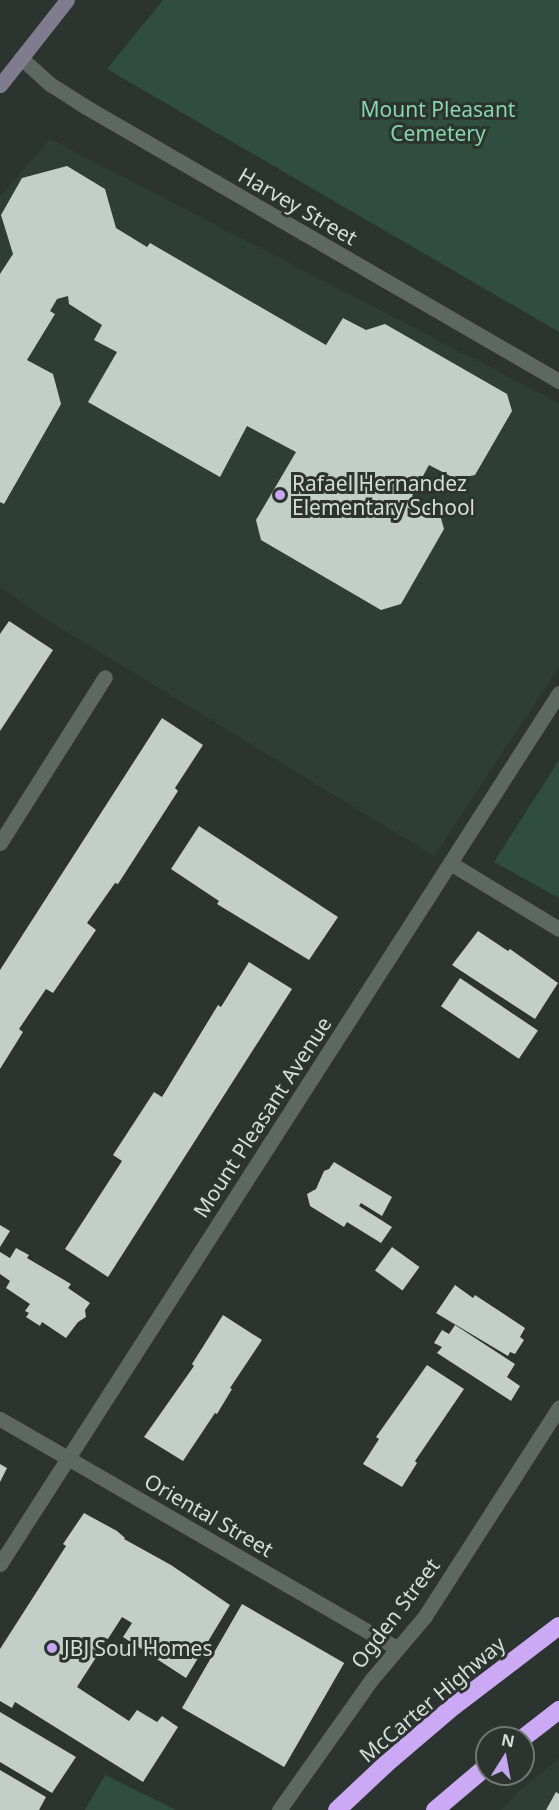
<!DOCTYPE html>
<html>
<head>
<meta charset="utf-8">
<style>
  body { margin:0 }
  #map { position:relative; width:559px; height:1810px; overflow:hidden; background:#2b342f; font-family:"Noto Sans",sans-serif }
  div>[style] { position:absolute }
  .built>* { inset:0; background:#2e3e36 }
  .green>* { inset:0; background:#2f4e3f }
  .building>* { inset:0; background:#c3cec8; transform-origin:0 0 }
  .street>* { height:15px; margin:-7.5px; padding:0 7.5px; transform-origin:7.5px; border-radius:7.5px; background:#5e6863 }
  .secondary>* { height:15px; margin:-7.5px; padding:0 7.5px; transform-origin:7.5px; border-radius:7.5px; background:#7f7c8f }
  .highway>* { height:18px; margin:-9px; padding:0 9px; transform-origin:9px; border-radius:9px; background:#cba9f5 }
  .dots>* { width:16px; height:16px; translate:-50% -50%; box-sizing:border-box; border:3px solid #2b342f; border-radius:50% }
  span { translate:-50% -50%; white-space:nowrap; text-align:center; line-height:1.15; -webkit-text-stroke:6px #2b342f; paint-order:stroke }
  .park-label { font-size:21px; color:#87d4ae }
  .street-label { font-size:21px; color:#d6dcd9 }
  .poi-label { font-size:21px; color:#d6dcd9 }
  .left { translate:0 -50%; text-align:left }
  .north { position:absolute; left:475px; top:1726px; width:60px; height:60px; box-sizing:border-box; background:#2b342f; border:2px solid #6f7773; border-radius:50%; rotate:11deg; font-size:16px; font-weight:700; line-height:24px; text-align:center; color:#d6dcd9 }
  .north::after { content:''; display:block; margin:auto; width:21px; height:27px; background:#c6a6f0; clip-path:polygon(50% 0,100% 100%,50% 72%,0 100%) }
</style>
</head>
<body>
<div id="map">
  <div class="built">
    <div style="clip-path:polygon(50px 139px,559px 403px,559px 667px,434px 856px,44px 618px,0 587px,0 196px)"></div>
    <div style="clip-path:polygon(559px 1758px,559px 1810px,501px 1810px,516px 1794px)"></div>
  </div>
  <div class="green">
    <div style="clip-path:polygon(163px 0,559px 0,559px 332px,107px 69px)"></div>
    <div style="clip-path:polygon(559px 760px,559px 898px,494px 862px)"></div>
    <div style="clip-path:polygon(105px 1775px,176px 1810px,85px 1810px)"></div>
  </div>
  <div class="building">
    <div style="clip-path:polygon(67px 166px,105px 189px,116px 228px,147px 247px,150px 243px,326px 345px,343px 318px,366px 330px,385px 324px,507px 394px,512px 411px,475px 475px,456px 479px,429px 465px,412px 496px,439px 511px,444px 529px,401px 604px,381px 610px,261px 540px,256px 520px,296px 452px,247px 426px,220px 477px,88px 402px,117px 352px,94px 340px,102px 325px,69px 304px,68px 296px,57px 299px,50px 311px,55px 314px,27px 360px,53px 374px,61px 404px,4px 504px,0 502px,0 274px,13px 254px,1px 215px,22px 178px)"></div>
    <div style="clip-path:polygon(9px 621px,53px 650px,0 731px,0 634px)"></div>
    <div style="clip-path:polygon(162px 718px,203px 745px,175px 788px,178px 791px,118px 884px,115px 883px,87px 923px,96px 930px,53px 993px,46px 989px,19px 1029px,23px 1032px,0 1069px,0 970px)"></div>
    <div style="clip-path:polygon(199px 826px,338px 917px,309px 960px,217px 904px,219px 901px,171px 869px)"></div>
    <div style="clip-path:polygon(478px 931px,508px 951px,510px 949px,558px 983px,535px 1019px,452px 965px)"></div>
    <div style="clip-path:polygon(249px 962px,292px 989px,108px 1277px,65px 1249px,122px 1161px,113px 1155px,154px 1092px,162px 1097px,218px 1005px,221px 1007px)"></div>
    <div style="left:460px;top:978px;width:94px;height:34px;rotate:34deg"></div>
    <div style="clip-path:polygon(334px 1162px,392px 1197px,382px 1216px,361px 1203px,359px 1206px,392px 1227px,381px 1243px,347px 1222px,344px 1227px,310px 1206px,307px 1194px,316px 1189px,324px 1171px,329px 1169px)"></div>
    <div style="clip-path:polygon(0 1225px,10px 1231px,0 1247px)"></div>
    <div style="left:392px;top:1247px;width:34px;height:29px;rotate:36deg"></div>
    <div style="clip-path:polygon(16px 1248px,29px 1255px,27px 1258px,71px 1284px,68px 1288px,90px 1303px,85px 1310px,86px 1317px,78px 1322px,66px 1338px,42px 1322px,40px 1326px,26px 1317px,29px 1313px,25px 1311px,30px 1304px,6px 1288px,10px 1281px,0 1274px,0 1252px,10px 1258px)"></div>
    <div style="clip-path:polygon(455px 1285px,473px 1298px,475px 1295px,525px 1328px,520px 1337px,524px 1340px,515px 1354px,510px 1352px,508px 1356px,436px 1313px)"></div>
    <div style="clip-path:polygon(223px 1315px,262px 1340px,230px 1388px,232px 1389px,217px 1414px,215px 1413px,183px 1461px,144px 1437px,194px 1366px,192px 1364px)"></div>
    <div style="clip-path:polygon(455px 1325px,515px 1364px,507px 1377px,520px 1386px,511px 1401px,437px 1353px,442px 1347px,434px 1343px,442px 1330px,449px 1334px)"></div>
    <div style="clip-path:polygon(427px 1365px,464px 1389px,415px 1461px,417px 1463px,402px 1487px,363px 1464px,379px 1439px,376px 1437px)"></div>
    <div style="clip-path:polygon(0 1464px,7px 1468px,0 1482px)"></div>
    <div style="clip-path:polygon(84px 1513px,117px 1531px,125px 1538px,124px 1539px,171px 1565px,230px 1605px,186px 1678px,123px 1637px,132px 1623px,122px 1617px,77px 1687px,129px 1721px,137px 1710px,157px 1722px,162px 1716px,178px 1727px,143px 1782px,15px 1702px,12px 1708px,0 1701px,0 1649px,66px 1546px,63px 1544px)"></div>
    <div style="left:242px;top:1604px;width:118px;height:120px;rotate:30deg"></div>
    <div style="clip-path:polygon(0 1712px,76px 1757px,52px 1793px,0 1762px)"></div>
    <div style="clip-path:polygon(0 1770px,46px 1797px,39px 1810px,0 1810px)"></div>
    <div style="clip-path:polygon(556px 1792px,559px 1794px,559px 1810px,546px 1810px)"></div>
  </div>
  <div class="street">
    <div style="left:21px;top:58px;width:39px;rotate:42deg"></div>
    <div style="left:50px;top:84px;width:43px;rotate:32.6deg"></div>
    <div style="left:86px;top:107px;width:547px;rotate:30.08deg"></div>
    <div style="left:0;top:843px;width:196px;rotate:-57.7deg"></div>
    <div style="left:450px;top:863px;width:127px;rotate:31.2deg"></div>
    <div style="left:0;top:1419px;width:458px;rotate:30deg"></div>
    <div style="left:0;top:1564px;width:1035px;rotate:-57.31deg"></div>
    <div style="left:279px;top:1810px;width:159px;rotate:-54.7deg"></div>
    <div style="left:371px;top:1680px;width:84px;rotate:-49.8deg"></div>
    <div style="left:425px;top:1616px;width:248px;rotate:-57.3deg"></div>
  </div>
  <div class="secondary">
    <div style="left:0;top:85px;width:108px;rotate:-51.8deg"></div>
  </div>
  <div class="highway">
    <div style="left:523px;top:1738px;width:46px;rotate:-37.9deg"></div>
    <div style="left:337px;top:1810px;width:67px;rotate:-43.2deg"></div>
    <div style="left:386px;top:1764px;width:89px;rotate:-40.5deg"></div>
    <div style="left:454px;top:1706px;width:132px;rotate:-37.3deg"></div>
    <div style="left:435px;top:1810px;width:68px;rotate:-40.2deg"></div>
  </div>
  <div class="dots">
    <div style="left:280px;top:495px;background:#c6a6f0"></div>
    <div style="left:52px;top:1648px;background:#c6a6f0"></div>
  </div>
  <div class="park-label">
    <span style="left:438px;top:121px">Mount Pleasant<br>Cemetery</span>
  </div>
  <div class="street-label">
    <span style="left:298px;top:206px;rotate:30deg">Harvey Street</span>
    <span style="left:262px;top:1117px;rotate:-57deg">Mount Pleasant Avenue</span>
    <span style="left:209px;top:1515px;rotate:30deg">Oriental Street</span>
    <span style="left:395px;top:1613px;rotate:-53deg">Ogden Street</span>
    <span style="left:432px;top:1699px;rotate:-40deg">McCarter Highway</span>
  </div>
  <div class="poi-label">
    <span class="left" style="left:292px;top:495px">Rafael Hernandez<br>Elementary School</span>
    <span class="left" style="left:64px;top:1648px">JBJ Soul Homes</span>
  </div>
  <div class="north">N</div>
</div>
</body>
</html>
